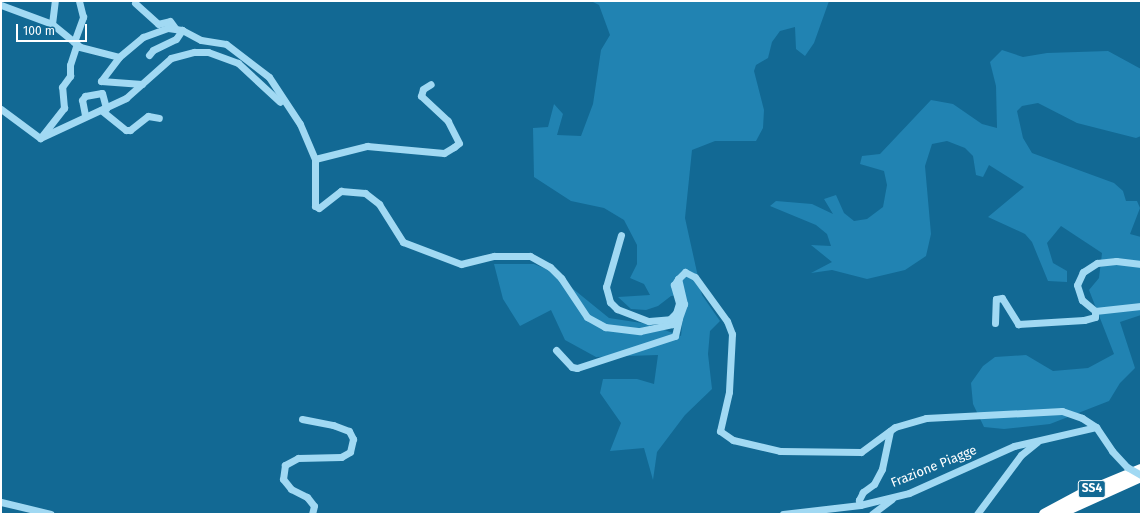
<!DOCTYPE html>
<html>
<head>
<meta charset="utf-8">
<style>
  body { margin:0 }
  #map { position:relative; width:1142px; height:515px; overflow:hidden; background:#126994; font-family:"Fira Sans",sans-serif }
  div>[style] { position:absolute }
  .green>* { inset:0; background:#2183b2 }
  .minor>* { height:7px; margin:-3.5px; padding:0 3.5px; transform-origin:3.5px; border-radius:3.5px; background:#a1d9f3 }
  .highway>* { height:10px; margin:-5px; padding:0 5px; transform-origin:5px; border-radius:5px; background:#fff }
  .minor-bridge>* { height:7px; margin:-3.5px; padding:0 3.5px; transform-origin:3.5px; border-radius:3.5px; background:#a1d9f3 }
  span { translate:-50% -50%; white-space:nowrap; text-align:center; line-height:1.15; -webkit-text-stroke:4px #126994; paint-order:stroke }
  .shield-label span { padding:1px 3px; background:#126994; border:1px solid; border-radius:3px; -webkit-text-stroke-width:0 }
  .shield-label { font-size:12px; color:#fff; font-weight:700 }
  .street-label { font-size:13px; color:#fff }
  .frame { position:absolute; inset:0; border:2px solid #fff; pointer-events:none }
  .scale { position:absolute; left:16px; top:24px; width:71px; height:18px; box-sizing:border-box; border:2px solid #fff; border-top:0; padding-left:5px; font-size:12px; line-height:14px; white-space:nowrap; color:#fff; -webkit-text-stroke:3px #126994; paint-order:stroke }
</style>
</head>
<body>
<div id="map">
  <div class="green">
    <div style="clip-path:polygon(591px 1px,829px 1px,814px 43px,805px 56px,796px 49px,795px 27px,780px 31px,772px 42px,768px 58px,756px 65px,754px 71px,764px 110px,763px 128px,756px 141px,715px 141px,692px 150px,685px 218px,702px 295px,720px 321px,710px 331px,708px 354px,712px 389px,685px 415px,657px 452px,653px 480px,644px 448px,610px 451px,621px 423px,600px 393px,603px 379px,637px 379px,654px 384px,658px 355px,596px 357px,565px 340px,551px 310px,520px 326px,503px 299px,494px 264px,534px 264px,551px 271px,609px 318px,648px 324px,681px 336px,685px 294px,671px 296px,658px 306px,646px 310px,631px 309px,618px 297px,650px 295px,644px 284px,630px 278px,637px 264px,637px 245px,624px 220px,604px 208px,571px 201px,534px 177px,533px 128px,548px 127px,554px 104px,563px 114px,557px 135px,581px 136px,593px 104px,601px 50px,610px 35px,599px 5px)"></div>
    <div style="clip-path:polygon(1002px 50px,1023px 57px,1047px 53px,1108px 51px,1141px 69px,1141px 136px,1136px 138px,1077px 123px,1038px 103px,1022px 106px,1017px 111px,1023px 138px,1032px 153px,1114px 183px,1123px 191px,1126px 201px,1137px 201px,1140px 208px,1130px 234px,1141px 237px,1141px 315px,1120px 322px,1135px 368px,1120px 383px,1109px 401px,1050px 424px,1004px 429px,984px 427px,973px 404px,971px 383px,983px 366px,995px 357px,1026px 355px,1053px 371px,1088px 368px,1114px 354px,1089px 290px,1099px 278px,1102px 253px,1061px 226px,1047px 243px,1053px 263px,1067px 271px,1067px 282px,1048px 281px,1032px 242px,1025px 234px,988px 217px,1024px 187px,989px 165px,983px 177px,976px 175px,973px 156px,965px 148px,947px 141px,932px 144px,925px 166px,931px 234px,926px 256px,905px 270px,867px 279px,832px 270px,811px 273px,832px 262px,811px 245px,831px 246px,827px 234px,816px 225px,770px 206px,776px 201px,812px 204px,833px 214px,824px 199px,836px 195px,844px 213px,854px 221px,867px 219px,883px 207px,887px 185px,884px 171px,860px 164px,862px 156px,880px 154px,931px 100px,953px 104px,982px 124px,997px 128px,996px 86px,990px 62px)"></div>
  </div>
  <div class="minor">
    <div style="left:135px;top:3px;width:31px;rotate:42deg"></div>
    <div style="left:158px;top:24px;width:12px;rotate:-14deg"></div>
    <div style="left:170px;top:21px;width:9px;rotate:54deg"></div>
    <div style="left:1px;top:5px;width:54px;rotate:20.4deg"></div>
    <div style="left:52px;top:24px;width:36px;rotate:39deg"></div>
    <div style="left:80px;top:47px;width:40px;rotate:14.4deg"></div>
    <div style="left:119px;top:57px;width:31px;rotate:-40deg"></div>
    <div style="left:143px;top:37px;width:27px;rotate:-20deg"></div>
    <div style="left:168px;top:28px;width:14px;rotate:8deg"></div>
    <div style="left:182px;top:30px;width:21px;rotate:28deg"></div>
    <div style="left:201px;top:40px;width:25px;rotate:9deg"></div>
    <div style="left:226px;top:44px;width:54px;rotate:37.5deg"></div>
    <div style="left:269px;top:77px;width:56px;rotate:56.6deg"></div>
    <div style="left:300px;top:124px;width:38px;rotate:67deg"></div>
    <div style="left:315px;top:159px;width:47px;rotate:90deg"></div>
    <div style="left:315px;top:206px;width:4px;rotate:27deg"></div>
    <div style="left:319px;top:208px;width:28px;rotate:-38deg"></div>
    <div style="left:341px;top:191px;width:24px;rotate:5deg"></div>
    <div style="left:365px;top:193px;width:18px;rotate:38deg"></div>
    <div style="left:379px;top:204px;width:45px;rotate:57.7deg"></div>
    <div style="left:403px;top:242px;width:62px;rotate:20.8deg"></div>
    <div style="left:461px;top:264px;width:34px;rotate:-14deg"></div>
    <div style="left:494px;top:256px;width:36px"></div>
    <div style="left:530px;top:256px;width:23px;rotate:29deg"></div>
    <div style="left:550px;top:267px;width:16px;rotate:45deg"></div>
    <div style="left:561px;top:278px;width:47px;rotate:56.3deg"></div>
    <div style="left:587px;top:317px;width:21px;rotate:29deg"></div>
    <div style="left:605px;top:327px;width:35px;rotate:7deg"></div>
    <div style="left:640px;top:331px;width:33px;rotate:-12deg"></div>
    <div style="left:672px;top:324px;width:9px;rotate:-41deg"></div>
    <div style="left:679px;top:318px;width:15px;rotate:-70deg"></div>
    <div style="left:684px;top:304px;width:26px;rotate:-103deg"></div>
    <div style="left:678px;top:279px;width:10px;rotate:-45deg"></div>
    <div style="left:685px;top:272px;width:11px;rotate:27deg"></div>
    <div style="left:695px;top:277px;width:54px;rotate:54deg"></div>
    <div style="left:727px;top:321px;width:14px;rotate:69deg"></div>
    <div style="left:732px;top:334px;width:58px;rotate:93deg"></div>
    <div style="left:729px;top:392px;width:40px;rotate:103deg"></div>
    <div style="left:720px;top:431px;width:16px;rotate:35deg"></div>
    <div style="left:733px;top:440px;width:48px;rotate:13.2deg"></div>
    <div style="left:780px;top:451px;width:81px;rotate:0.7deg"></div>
    <div style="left:861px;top:452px;width:42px;rotate:-36.3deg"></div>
    <div style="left:895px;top:427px;width:32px;rotate:-16deg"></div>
    <div style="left:926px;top:418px;width:136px;rotate:-2.9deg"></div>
    <div style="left:1062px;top:411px;width:21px;rotate:19deg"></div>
    <div style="left:1082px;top:418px;width:17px;rotate:33deg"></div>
    <div style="left:1096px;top:427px;width:29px;rotate:56deg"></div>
    <div style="left:52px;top:24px;width:23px;rotate:-83deg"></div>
    <div style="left:74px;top:42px;width:27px;rotate:-70deg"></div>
    <div style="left:83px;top:17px;width:16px;rotate:-104deg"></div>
    <div style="left:149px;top:55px;width:6px;rotate:-51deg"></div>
    <div style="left:153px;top:50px;width:25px;rotate:-26deg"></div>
    <div style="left:176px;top:39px;width:11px;rotate:-56deg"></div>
    <div style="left:101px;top:81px;width:41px;rotate:4.2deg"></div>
    <div style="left:101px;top:81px;width:30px;rotate:-53deg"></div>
    <div style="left:1px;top:109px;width:49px;rotate:36.6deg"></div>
    <div style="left:40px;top:138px;width:95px;rotate:-24.9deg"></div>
    <div style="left:126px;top:98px;width:60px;rotate:-41.6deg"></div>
    <div style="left:171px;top:58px;width:24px;rotate:-15deg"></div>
    <div style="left:194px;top:52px;width:14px"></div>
    <div style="left:208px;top:52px;width:32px;rotate:20deg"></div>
    <div style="left:238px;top:63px;width:57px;rotate:42.9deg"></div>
    <div style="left:101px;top:110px;width:32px;rotate:39deg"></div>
    <div style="left:126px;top:130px;width:4px"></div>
    <div style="left:130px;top:130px;width:23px;rotate:-38deg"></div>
    <div style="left:148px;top:116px;width:11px;rotate:10deg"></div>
    <div style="left:85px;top:115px;width:15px;rotate:-101deg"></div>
    <div style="left:82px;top:100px;width:5px;rotate:-53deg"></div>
    <div style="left:85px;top:96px;width:17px;rotate:-10deg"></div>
    <div style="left:102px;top:93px;width:16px;rotate:75deg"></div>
    <div style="left:42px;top:136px;width:36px;rotate:-52deg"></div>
    <div style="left:64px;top:108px;width:21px;rotate:-95deg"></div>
    <div style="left:62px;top:87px;width:14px;rotate:-54deg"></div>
    <div style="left:70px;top:76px;width:11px;rotate:-90deg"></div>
    <div style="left:70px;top:65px;width:22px;rotate:-72deg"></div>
    <div style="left:315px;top:159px;width:54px;rotate:-14deg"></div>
    <div style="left:367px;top:146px;width:77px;rotate:5.2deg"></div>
    <div style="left:444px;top:153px;width:12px;rotate:-31deg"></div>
    <div style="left:454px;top:147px;width:6px;rotate:-39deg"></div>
    <div style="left:459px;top:143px;width:25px;rotate:-117deg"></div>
    <div style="left:448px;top:121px;width:37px;rotate:-137deg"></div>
    <div style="left:421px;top:96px;width:7px;rotate:-74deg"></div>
    <div style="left:423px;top:89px;width:9px;rotate:-32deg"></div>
    <div style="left:621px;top:235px;width:54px;rotate:106.1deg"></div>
    <div style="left:606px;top:287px;width:16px;rotate:75deg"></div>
    <div style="left:610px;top:302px;width:10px;rotate:45deg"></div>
    <div style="left:617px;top:309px;width:34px;rotate:21deg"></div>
    <div style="left:649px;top:321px;width:21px;rotate:-5deg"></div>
    <div style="left:670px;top:319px;width:8px;rotate:-45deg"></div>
    <div style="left:676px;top:313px;width:10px;rotate:-73deg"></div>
    <div style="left:679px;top:303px;width:19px;rotate:-106deg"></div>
    <div style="left:674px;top:285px;width:7px;rotate:-56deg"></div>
    <div style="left:1141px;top:264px;width:25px;rotate:-173deg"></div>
    <div style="left:1116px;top:261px;width:19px;rotate:174deg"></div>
    <div style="left:1097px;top:263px;width:17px;rotate:147deg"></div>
    <div style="left:1083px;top:272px;width:14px;rotate:115deg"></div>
    <div style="left:1077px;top:285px;width:16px;rotate:72deg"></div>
    <div style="left:1082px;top:300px;width:17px;rotate:40deg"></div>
    <div style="left:1095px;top:311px;width:46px;rotate:-6.2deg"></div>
    <div style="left:995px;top:323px;width:24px;rotate:-88deg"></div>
    <div style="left:996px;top:299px;width:6px;rotate:-9deg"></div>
    <div style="left:1002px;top:298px;width:31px;rotate:58deg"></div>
    <div style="left:1018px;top:324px;width:66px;rotate:-3.5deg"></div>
    <div style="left:1084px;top:320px;width:11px;rotate:-15deg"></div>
    <div style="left:1095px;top:317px;width:6px;rotate:-90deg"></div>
    <div style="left:556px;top:350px;width:23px;rotate:47deg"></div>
    <div style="left:572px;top:367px;width:5px;rotate:11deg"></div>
    <div style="left:577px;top:368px;width:103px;rotate:-18.1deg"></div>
    <div style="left:675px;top:336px;width:18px;rotate:-77deg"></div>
    <div style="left:302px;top:419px;width:32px;rotate:11deg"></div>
    <div style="left:333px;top:425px;width:17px;rotate:21deg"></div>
    <div style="left:349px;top:431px;width:9px;rotate:63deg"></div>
    <div style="left:353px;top:439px;width:13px;rotate:103deg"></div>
    <div style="left:350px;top:452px;width:10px;rotate:151deg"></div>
    <div style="left:341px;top:457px;width:43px;rotate:178.7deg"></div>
    <div style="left:298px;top:458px;width:15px;rotate:152deg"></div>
    <div style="left:285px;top:465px;width:14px;rotate:98deg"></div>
    <div style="left:283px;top:479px;width:13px;rotate:51deg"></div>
    <div style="left:291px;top:489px;width:18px;rotate:27deg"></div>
    <div style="left:307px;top:497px;width:11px;rotate:52deg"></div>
    <div style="left:314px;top:506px;width:8px;rotate:104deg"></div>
    <div style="left:890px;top:431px;width:39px;rotate:102deg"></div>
    <div style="left:882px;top:469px;width:17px;rotate:118deg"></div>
    <div style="left:874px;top:484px;width:14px;rotate:144deg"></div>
    <div style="left:863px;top:492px;width:9px;rotate:117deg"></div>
    <div style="left:859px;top:500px;width:5px;rotate:79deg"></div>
    <div style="left:860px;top:505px;width:50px;rotate:-13.8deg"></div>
    <div style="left:909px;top:493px;width:115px;rotate:-24.1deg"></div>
    <div style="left:1014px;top:446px;width:84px;rotate:-13deg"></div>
    <div style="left:1px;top:502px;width:51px;rotate:13.5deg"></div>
    <div style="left:783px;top:514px;width:78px;rotate:-6.7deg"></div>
    <div style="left:872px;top:514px;width:25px;rotate:-37deg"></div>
    <div style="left:977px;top:514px;width:74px;rotate:-53.3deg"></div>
    <div style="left:1021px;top:455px;width:21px;rotate:-39deg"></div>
  </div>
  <div class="highway">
    <div style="left:1044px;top:514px;width:44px;rotate:-28.3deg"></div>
    <div style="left:1083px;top:493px;width:63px;rotate:-22.5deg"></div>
    <div style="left:1059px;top:514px;width:90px;rotate:-24.3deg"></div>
  </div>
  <div class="minor-bridge">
    <div style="left:1112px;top:451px;width:22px;rotate:47deg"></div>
    <div style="left:1127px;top:467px;width:16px;rotate:30deg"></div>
  </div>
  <div class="shield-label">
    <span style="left:1092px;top:489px">SS4</span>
  </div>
  <div class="street-label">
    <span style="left:934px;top:467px;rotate:-22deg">Frazione Piagge</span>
  </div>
  <div class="frame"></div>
  <div class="scale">100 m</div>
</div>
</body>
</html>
